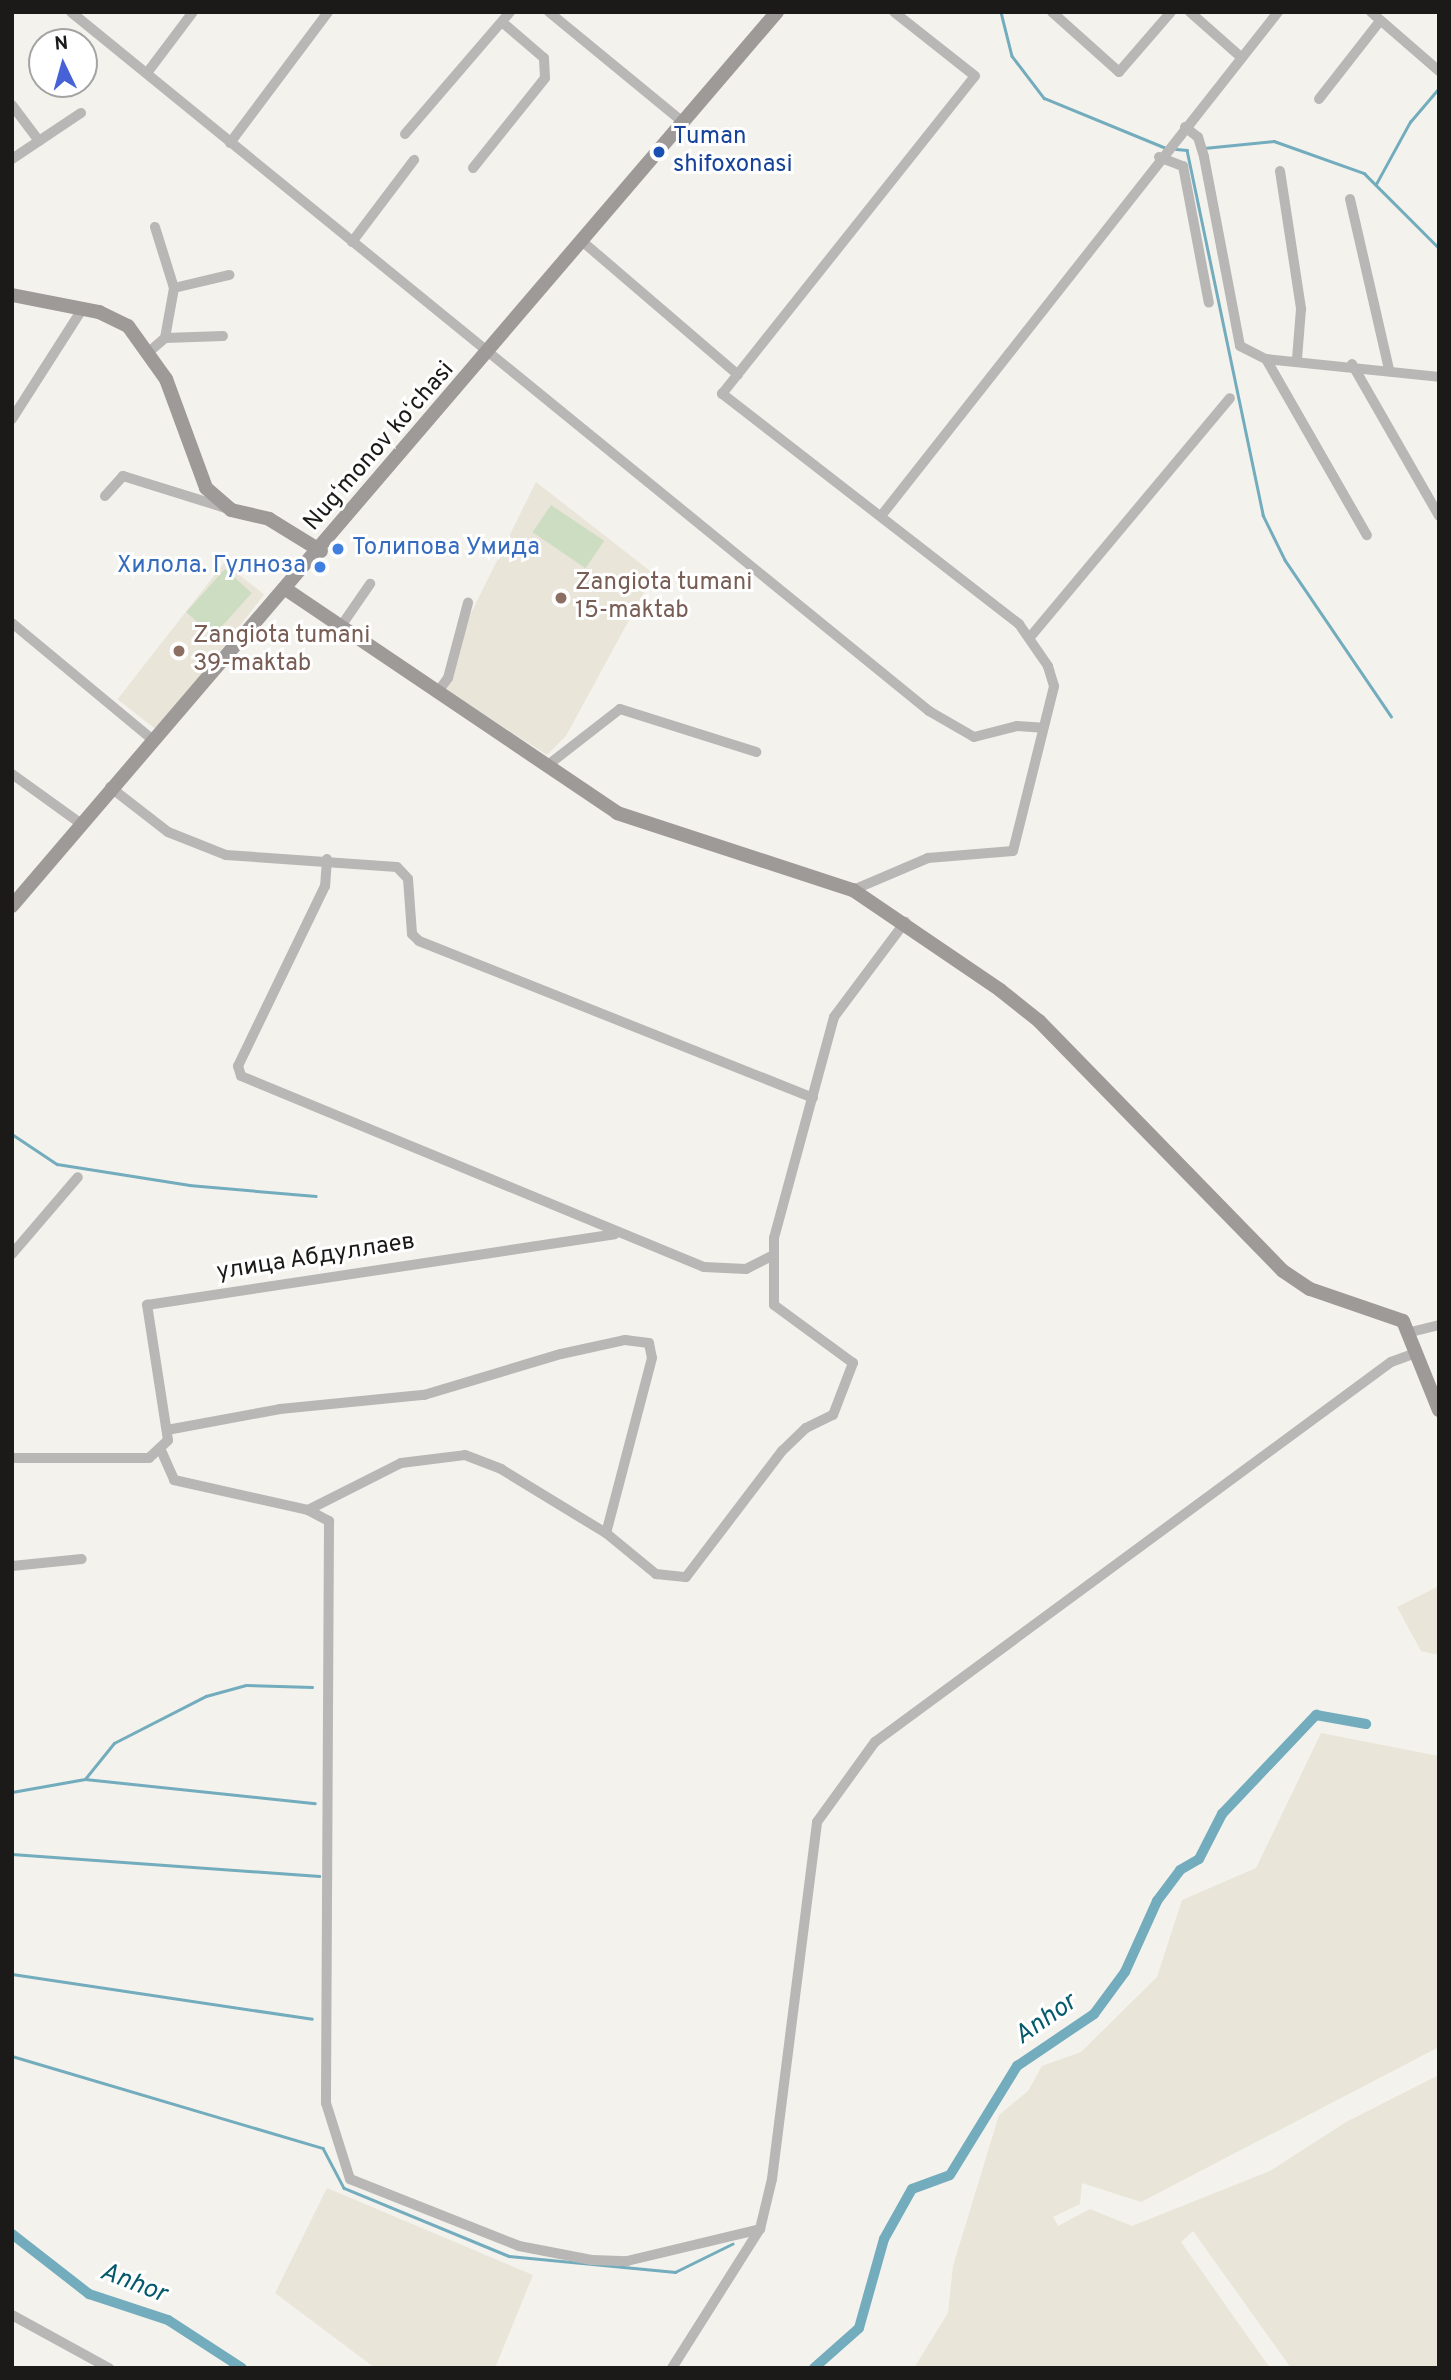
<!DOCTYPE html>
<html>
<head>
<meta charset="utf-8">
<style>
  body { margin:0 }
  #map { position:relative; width:1451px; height:2380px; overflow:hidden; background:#f4f2ed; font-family:Overpass,sans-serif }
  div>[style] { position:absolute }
  .built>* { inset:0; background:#eae5d9; transform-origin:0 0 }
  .green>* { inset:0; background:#ccddc1; transform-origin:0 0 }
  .stream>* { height:2.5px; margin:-1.25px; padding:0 1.25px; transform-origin:1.25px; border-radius:1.25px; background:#72acbd }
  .canal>* { height:10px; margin:-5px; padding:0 5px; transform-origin:5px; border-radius:5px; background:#72acbd }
  .street>* { height:10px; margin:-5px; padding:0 5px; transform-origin:5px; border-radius:5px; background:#b9b7b5 }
  .secondary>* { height:14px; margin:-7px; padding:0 7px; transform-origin:7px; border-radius:7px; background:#9d9a98 }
  .dots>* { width:19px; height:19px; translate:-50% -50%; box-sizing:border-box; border:4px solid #fff; border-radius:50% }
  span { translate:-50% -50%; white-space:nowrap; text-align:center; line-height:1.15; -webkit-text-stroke:6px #fff; paint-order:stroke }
  .transit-label { font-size:24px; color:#164399 }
  .left { translate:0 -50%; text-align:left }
  .street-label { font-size:24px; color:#1b1a19 }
  .shop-label { font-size:24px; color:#366cbe }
  .right { translate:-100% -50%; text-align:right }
  .education-label { font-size:24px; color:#785e54 }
  .water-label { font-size:26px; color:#04596b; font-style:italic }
  .frame { position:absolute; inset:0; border:14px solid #1b1a19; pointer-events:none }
  .north { position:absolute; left:28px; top:28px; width:70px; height:70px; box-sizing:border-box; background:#fff; border:2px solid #a4a3a3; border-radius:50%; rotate:355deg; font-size:19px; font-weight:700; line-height:28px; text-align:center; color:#1b1a19 }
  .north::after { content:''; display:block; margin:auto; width:24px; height:32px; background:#4762d6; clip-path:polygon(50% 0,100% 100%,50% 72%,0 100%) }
</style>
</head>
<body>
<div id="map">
  <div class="built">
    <div style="clip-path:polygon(536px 482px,654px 574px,566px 736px,547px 755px,446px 690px,467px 621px)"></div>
    <div style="left:224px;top:563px;width:51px;height:173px;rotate:38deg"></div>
    <div style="clip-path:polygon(1439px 1586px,1439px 1655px,1421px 1651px,1397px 1607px)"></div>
    <div style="clip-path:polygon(1321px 1733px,1439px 1756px,1439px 2047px,1141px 2202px,1082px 2183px,1080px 2204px,1053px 2217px,1058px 2226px,1090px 2209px,1132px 2226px,1270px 2171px,1346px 2122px,1439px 2075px,1439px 2368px,1291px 2368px,1193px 2231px,1181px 2242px,1270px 2368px,914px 2368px,948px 2313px,953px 2266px,999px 2115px,1028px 2091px,1042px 2066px,1081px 2052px,1157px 1977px,1182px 1900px,1256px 1868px)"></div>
    <div style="clip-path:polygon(327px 2188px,533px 2275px,495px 2368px,375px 2368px,275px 2293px)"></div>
  </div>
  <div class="green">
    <div style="left:551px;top:505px;width:64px;height:33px;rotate:34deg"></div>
    <div style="left:225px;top:569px;width:36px;height:58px;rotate:42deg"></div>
  </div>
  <div class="stream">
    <div style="left:1001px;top:12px;width:45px;rotate:76deg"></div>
    <div style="left:1012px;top:56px;width:53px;rotate:52.7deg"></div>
    <div style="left:1044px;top:98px;width:132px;rotate:22.3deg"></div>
    <div style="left:1204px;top:148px;width:70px;rotate:-5.7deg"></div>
    <div style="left:1274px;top:141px;width:96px;rotate:19.6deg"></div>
    <div style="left:1364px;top:173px;width:106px;rotate:45deg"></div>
    <div style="left:1176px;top:149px;width:11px;rotate:5deg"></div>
    <div style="left:1187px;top:150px;width:373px;rotate:78.2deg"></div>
    <div style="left:1263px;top:515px;width:50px;rotate:63.9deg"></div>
    <div style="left:1285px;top:560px;width:189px;rotate:55.8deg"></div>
    <div style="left:1376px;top:184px;width:71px;rotate:-61.3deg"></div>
    <div style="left:1410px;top:122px;width:45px;rotate:-49.5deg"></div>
    <div style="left:12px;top:1134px;width:54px;rotate:33.7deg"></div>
    <div style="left:57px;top:1164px;width:134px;rotate:9deg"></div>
    <div style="left:189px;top:1185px;width:127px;rotate:5deg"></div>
    <div style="left:85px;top:1779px;width:46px;rotate:-51.1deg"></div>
    <div style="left:114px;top:1743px;width:103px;rotate:-27.1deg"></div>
    <div style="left:206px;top:1696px;width:41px;rotate:-15.4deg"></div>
    <div style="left:246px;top:1685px;width:66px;rotate:1.7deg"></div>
    <div style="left:12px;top:1792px;width:74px;rotate:-10.1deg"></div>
    <div style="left:85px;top:1779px;width:231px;rotate:6deg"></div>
    <div style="left:12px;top:1854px;width:308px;rotate:4.1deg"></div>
    <div style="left:12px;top:1974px;width:303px;rotate:8.5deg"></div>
    <div style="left:12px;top:2056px;width:324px;rotate:16.5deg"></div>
    <div style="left:323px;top:2148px;width:45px;rotate:62.3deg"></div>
    <div style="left:344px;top:2188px;width:178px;rotate:22.4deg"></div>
    <div style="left:509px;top:2256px;width:167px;rotate:5.5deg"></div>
    <div style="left:675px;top:2272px;width:64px;rotate:-26.2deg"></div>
  </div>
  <div class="canal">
    <div style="left:12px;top:2234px;width:98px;rotate:37.9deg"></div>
    <div style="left:89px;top:2294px;width:83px;rotate:18.2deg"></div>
    <div style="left:168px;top:2320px;width:88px;rotate:33deg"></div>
    <div style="left:814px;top:2368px;width:60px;rotate:-41.6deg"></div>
    <div style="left:859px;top:2328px;width:92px;rotate:-74.3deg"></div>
    <div style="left:884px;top:2239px;width:57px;rotate:-60.8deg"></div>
    <div style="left:912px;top:2189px;width:40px;rotate:-20.2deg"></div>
    <div style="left:950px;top:2175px;width:128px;rotate:-58.4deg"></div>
    <div style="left:1017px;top:2066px;width:93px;rotate:-34deg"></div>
    <div style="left:1094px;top:2014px;width:52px;rotate:-53.6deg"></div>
    <div style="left:1125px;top:1972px;width:78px;rotate:-65.7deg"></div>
    <div style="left:1157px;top:1901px;width:39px;rotate:-53deg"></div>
    <div style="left:1180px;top:1870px;width:22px;rotate:-30deg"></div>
    <div style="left:1199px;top:1859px;width:51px;rotate:-62.9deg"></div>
    <div style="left:1222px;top:1814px;width:137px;rotate:-46.5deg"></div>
    <div style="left:1316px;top:1715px;width:51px;rotate:10.2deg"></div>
  </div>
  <div class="street">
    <div style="left:71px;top:12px;width:1107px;rotate:39.17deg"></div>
    <div style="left:929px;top:711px;width:52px;rotate:30deg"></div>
    <div style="left:974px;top:737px;width:44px;rotate:-14.3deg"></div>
    <div style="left:1017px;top:726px;width:26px;rotate:4deg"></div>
    <div style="left:549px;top:12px;width:175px;rotate:39.4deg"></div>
    <div style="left:1052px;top:12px;width:90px;rotate:41.8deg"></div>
    <div style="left:1119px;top:72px;width:79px;rotate:-49.1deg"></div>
    <div style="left:1190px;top:12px;width:69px;rotate:41.5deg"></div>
    <div style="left:1371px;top:12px;width:90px;rotate:40.9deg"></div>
    <div style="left:147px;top:73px;width:76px;rotate:-53deg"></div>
    <div style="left:1319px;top:99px;width:99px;rotate:-52deg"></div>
    <div style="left:12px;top:105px;width:45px;rotate:53.1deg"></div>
    <div style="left:1185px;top:127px;width:16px;rotate:38deg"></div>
    <div style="left:1198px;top:137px;width:21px;rotate:73deg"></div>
    <div style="left:1204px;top:157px;width:192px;rotate:79.2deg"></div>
    <div style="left:1240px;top:346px;width:29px;rotate:27deg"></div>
    <div style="left:1266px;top:359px;width:174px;rotate:5.9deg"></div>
    <div style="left:405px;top:134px;width:161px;rotate:-49.3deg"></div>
    <div style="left:230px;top:143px;width:164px;rotate:-53.2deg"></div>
    <div style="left:1159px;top:157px;width:26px;rotate:21deg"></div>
    <div style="left:1183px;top:166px;width:139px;rotate:79.3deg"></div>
    <div style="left:12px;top:159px;width:83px;rotate:-33.7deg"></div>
    <div style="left:473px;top:168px;width:115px;rotate:-51.3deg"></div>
    <div style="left:545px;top:78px;width:20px;rotate:-93deg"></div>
    <div style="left:544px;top:58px;width:55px;rotate:-139.4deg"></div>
    <div style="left:1280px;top:171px;width:140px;rotate:81.3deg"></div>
    <div style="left:1301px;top:309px;width:50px;rotate:94.6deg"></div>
    <div style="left:1350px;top:199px;width:174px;rotate:77.1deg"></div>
    <div style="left:352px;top:242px;width:103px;rotate:-52.9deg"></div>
    <div style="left:583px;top:242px;width:204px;rotate:40.6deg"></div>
    <div style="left:174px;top:288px;width:57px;rotate:-13.3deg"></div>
    <div style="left:165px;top:338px;width:58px;rotate:-2deg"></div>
    <div style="left:150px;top:351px;width:20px;rotate:-41deg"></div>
    <div style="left:165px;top:338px;width:51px;rotate:-79.8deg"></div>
    <div style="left:174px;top:288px;width:64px;rotate:-107.3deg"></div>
    <div style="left:1266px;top:359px;width:203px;rotate:60.2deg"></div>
    <div style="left:1352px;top:364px;width:175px;rotate:60.2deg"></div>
    <div style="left:12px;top:419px;width:132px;rotate:-57.4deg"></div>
    <div style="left:105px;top:496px;width:27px;rotate:-48deg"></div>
    <div style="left:123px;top:476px;width:108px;rotate:17.3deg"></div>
    <div style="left:881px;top:516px;width:642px;rotate:-51.77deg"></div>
    <div style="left:12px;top:623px;width:183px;rotate:39.7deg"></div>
    <div style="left:339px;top:629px;width:55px;rotate:-55.4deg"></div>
    <div style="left:1031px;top:636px;width:310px;rotate:-50.1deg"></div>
    <div style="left:437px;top:693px;width:19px;rotate:-54deg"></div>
    <div style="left:448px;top:678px;width:78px;rotate:-75.1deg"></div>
    <div style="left:548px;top:765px;width:91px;rotate:-37.9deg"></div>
    <div style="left:620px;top:709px;width:143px;rotate:17.5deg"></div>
    <div style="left:12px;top:774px;width:84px;rotate:35.8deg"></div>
    <div style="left:110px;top:787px;width:73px;rotate:37.8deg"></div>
    <div style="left:168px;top:832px;width:62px;rotate:21.6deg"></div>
    <div style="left:226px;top:855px;width:171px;rotate:4deg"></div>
    <div style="left:397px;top:867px;width:16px;rotate:47deg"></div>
    <div style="left:408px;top:879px;width:55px;rotate:85.8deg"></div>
    <div style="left:412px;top:934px;width:10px;rotate:45deg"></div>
    <div style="left:419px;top:941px;width:424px;rotate:21.7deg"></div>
    <div style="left:327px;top:859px;width:27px;rotate:94deg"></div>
    <div style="left:325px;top:886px;width:200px;rotate:115.8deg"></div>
    <div style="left:238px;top:1066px;width:10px;rotate:73deg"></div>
    <div style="left:241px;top:1076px;width:501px;rotate:22.42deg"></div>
    <div style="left:704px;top:1267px;width:42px;rotate:2.7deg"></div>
    <div style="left:746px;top:1269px;width:31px;rotate:-27deg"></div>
    <div style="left:853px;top:890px;width:82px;rotate:-23.1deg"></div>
    <div style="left:928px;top:858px;width:85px;rotate:-4.7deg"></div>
    <div style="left:1013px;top:851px;width:170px;rotate:-76deg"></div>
    <div style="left:1054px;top:686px;width:21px;rotate:-107deg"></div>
    <div style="left:1048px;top:666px;width:51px;rotate:-124.6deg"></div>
    <div style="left:1019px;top:624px;width:376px;rotate:-142.2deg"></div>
    <div style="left:722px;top:394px;width:406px;rotate:-51.5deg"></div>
    <div style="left:975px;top:76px;width:103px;rotate:-141.7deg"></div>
    <div style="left:12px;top:1254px;width:101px;rotate:-49.4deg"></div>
    <div style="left:1411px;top:1332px;width:29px;rotate:-14deg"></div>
    <div style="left:167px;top:1430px;width:115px;rotate:-10.5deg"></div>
    <div style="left:280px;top:1409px;width:145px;rotate:-5.6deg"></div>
    <div style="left:424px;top:1395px;width:143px;rotate:-16.7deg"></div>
    <div style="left:561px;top:1354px;width:66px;rotate:-12.3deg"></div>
    <div style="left:625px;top:1340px;width:24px;rotate:7deg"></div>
    <div style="left:649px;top:1343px;width:15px;rotate:79deg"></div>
    <div style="left:652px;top:1358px;width:181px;rotate:104.7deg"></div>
    <div style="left:160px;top:1448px;width:35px;rotate:66deg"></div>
    <div style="left:174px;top:1480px;width:137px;rotate:12.6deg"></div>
    <div style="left:308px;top:1510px;width:24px;rotate:28deg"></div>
    <div style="left:329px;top:1521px;width:582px;rotate:90.3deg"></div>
    <div style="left:326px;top:2103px;width:80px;rotate:72.5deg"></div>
    <div style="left:350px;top:2179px;width:182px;rotate:21.6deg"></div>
    <div style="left:519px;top:2246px;width:74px;rotate:10.9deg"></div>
    <div style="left:592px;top:2260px;width:35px;rotate:2deg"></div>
    <div style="left:627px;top:2261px;width:137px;rotate:-13.5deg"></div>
    <div style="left:12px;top:1458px;width:137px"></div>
    <div style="left:149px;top:1458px;width:26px;rotate:-43deg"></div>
    <div style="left:168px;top:1440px;width:137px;rotate:-98.8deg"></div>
    <div style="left:147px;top:1305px;width:473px;rotate:-8.6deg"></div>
    <div style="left:308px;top:1510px;width:104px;rotate:-26.8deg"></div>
    <div style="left:401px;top:1463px;width:64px;rotate:-7.1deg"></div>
    <div style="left:465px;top:1455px;width:39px;rotate:21deg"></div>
    <div style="left:501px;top:1469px;width:123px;rotate:31.4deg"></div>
    <div style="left:606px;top:1533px;width:65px;rotate:39.4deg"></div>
    <div style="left:656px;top:1574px;width:30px;rotate:6deg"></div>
    <div style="left:686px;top:1577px;width:158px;rotate:-52.7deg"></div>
    <div style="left:782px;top:1451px;width:33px;rotate:-44deg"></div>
    <div style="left:806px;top:1428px;width:30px;rotate:-26deg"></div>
    <div style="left:833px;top:1415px;width:56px;rotate:-69deg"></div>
    <div style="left:853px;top:1363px;width:98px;rotate:-143.7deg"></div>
    <div style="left:774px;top:1305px;width:67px;rotate:-90deg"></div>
    <div style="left:774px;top:1238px;width:229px;rotate:-74.8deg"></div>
    <div style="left:834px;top:1017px;width:119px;rotate:-53.2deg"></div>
    <div style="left:12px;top:1566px;width:70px;rotate:-5.7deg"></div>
    <div style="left:12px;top:2315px;width:111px;rotate:28.7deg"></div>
    <div style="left:672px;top:2368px;width:165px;rotate:-57.7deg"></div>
    <div style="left:760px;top:2229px;width:51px;rotate:-76.5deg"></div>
    <div style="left:772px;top:2179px;width:360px;rotate:-82.8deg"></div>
    <div style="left:817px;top:1822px;width:99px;rotate:-54.1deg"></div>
    <div style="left:875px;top:1742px;width:641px;rotate:-36.37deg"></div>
    <div style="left:1391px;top:1362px;width:27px;rotate:-20deg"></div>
  </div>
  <div class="secondary">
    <div style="left:12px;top:295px;width:89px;rotate:11.1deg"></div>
    <div style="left:99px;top:312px;width:32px;rotate:26deg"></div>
    <div style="left:128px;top:326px;width:65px;rotate:54.4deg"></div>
    <div style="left:166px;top:379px;width:116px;rotate:69.8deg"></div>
    <div style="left:206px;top:488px;width:33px;rotate:41deg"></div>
    <div style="left:231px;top:510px;width:39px;rotate:13deg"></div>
    <div style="left:269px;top:519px;width:61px;rotate:31.6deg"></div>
    <div style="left:287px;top:590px;width:398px;rotate:34deg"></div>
    <div style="left:617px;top:813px;width:248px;rotate:18.1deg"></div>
    <div style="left:853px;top:890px;width:178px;rotate:34.2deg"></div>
    <div style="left:1000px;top:990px;width:50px;rotate:38.5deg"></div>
    <div style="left:1039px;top:1021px;width:349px;rotate:45.7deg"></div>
    <div style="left:1283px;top:1271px;width:32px;rotate:34deg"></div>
    <div style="left:1310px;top:1289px;width:98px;rotate:19deg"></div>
    <div style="left:1403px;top:1321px;width:96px;rotate:68deg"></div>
    <div style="left:12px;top:906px;width:1177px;rotate:-49.45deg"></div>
  </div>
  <div class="dots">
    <div style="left:659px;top:152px;background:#1a4fb4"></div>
    <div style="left:338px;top:549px;background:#3f7fe0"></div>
    <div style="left:320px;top:567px;background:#3f7fe0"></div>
    <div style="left:561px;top:598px;background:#8d6e63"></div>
    <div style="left:179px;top:651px;background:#8d6e63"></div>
  </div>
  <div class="transit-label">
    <span class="left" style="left:673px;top:152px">Tuman<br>shifoxonasi</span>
  </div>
  <div class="street-label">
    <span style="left:380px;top:447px;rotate:-49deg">Nugʻmonov koʻchasi</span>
    <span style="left:316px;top:1258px;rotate:-9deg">улица Абдуллаев</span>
  </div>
  <div class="shop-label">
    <span class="left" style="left:352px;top:549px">Толипова Умида</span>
    <span class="right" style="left:306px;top:567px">Хилола. Гулноза</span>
  </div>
  <div class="education-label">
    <span class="left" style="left:575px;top:598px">Zangiota tumani<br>15-maktab</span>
    <span class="left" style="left:193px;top:651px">Zangiota tumani<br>39-maktab</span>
  </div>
  <div class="water-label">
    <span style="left:1046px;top:2020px;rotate:-35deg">Anhor</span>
    <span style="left:133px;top:2284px;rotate:21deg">Anhor</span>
  </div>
  <div class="frame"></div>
  <div class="north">N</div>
</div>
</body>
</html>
